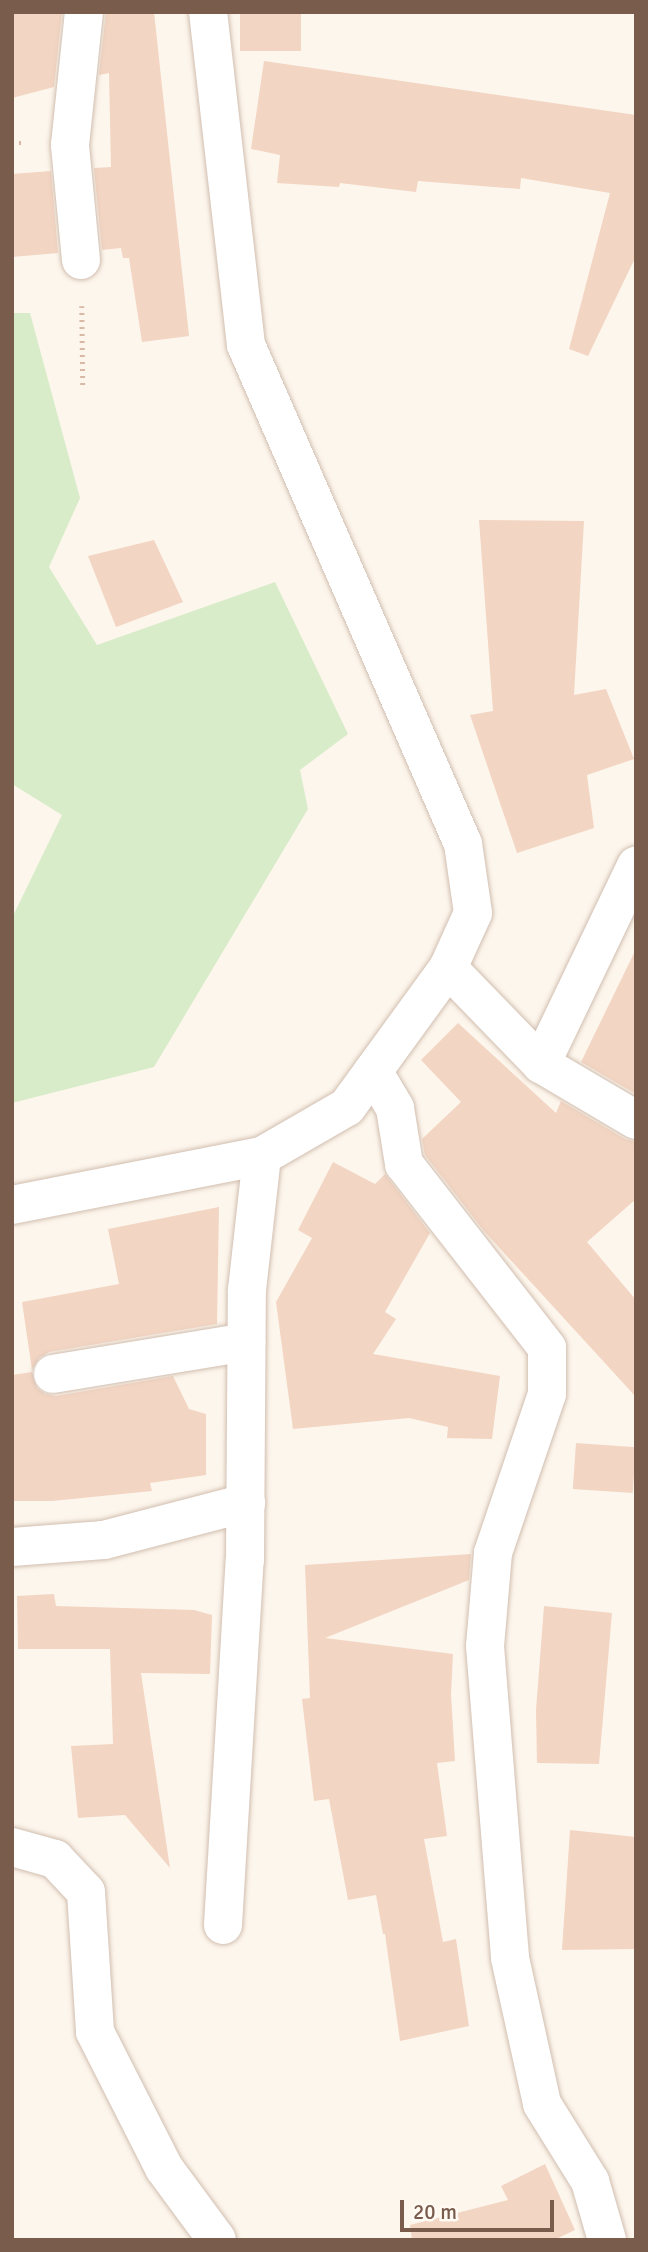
<!DOCTYPE html>
<html>
<head>
<meta charset="utf-8">
<style>
  body { margin:0 }
  #map { position:relative; width:648px; height:2252px; overflow:hidden; background:#fdf6ec; font-family:Signika,sans-serif }
  div>[style] { position:absolute }
  .green>* { inset:0; background:#d8ecc9 }
  .building>* { inset:0; background:#f3d5c3; transform-origin:0 0 }
  .path>* { height:4.5px; margin-top:-2.25px; transform-origin:0; background:repeating-linear-gradient(90deg,#d9b8a5 0 2px,transparent 0 7px) }
  .roads { filter:drop-shadow(0 0 2px #d1beb0) drop-shadow(0 0 2px #d1beb0) }
  .minor>* { height:38px; margin:-19px; padding:0 19px; transform-origin:19px; border-radius:19px; background:#fff }
  span { translate:-50% -50%; white-space:nowrap; text-align:center; line-height:1.15; -webkit-text-stroke:7px #fffaf3; paint-order:stroke }
  .frame { position:absolute; inset:0; border:14px solid #7a5c4d; pointer-events:none }
  .scale { position:absolute; left:400px; top:2200px; width:154px; height:32px; box-sizing:border-box; border:4px solid #7a5c4d; border-top:0; padding-left:9px; font-size:21px; line-height:24px; white-space:nowrap; color:#7a5c4d; -webkit-text-stroke:5px #fffaf3; paint-order:stroke }
</style>
</head>
<body>
<div id="map">
  <div class="green">
    <div style="clip-path:polygon(12px 313px,30px 313px,80px 498px,49px 567px,97px 645px,275px 582px,348px 734px,300px 770px,308px 809px,154px 1067px,12px 1103px,12px 918px,62px 815px,12px 784px)"></div>
  </div>
  <div class="building">
    <div style="clip-path:polygon(12px 12px,62px 12px,54px 87px,12px 98px)"></div>
    <div style="clip-path:polygon(106px 12px,154px 12px,189px 336px,142px 342px,129px 258px,123px 258px,121px 248px,102px 250px,94px 168px,111px 167px,109px 73px,99px 75px)"></div>
    <div style="left:240px;top:12px;width:61px;height:39px"></div>
    <div style="clip-path:polygon(264px 61px,636px 115px,636px 256px,588px 356px,569px 349px,610px 193px,521px 178px,520px 189px,418px 181px,416px 192px,340px 183px,339px 187px,277px 183px,280px 155px,251px 149px)"></div>
    <div style="clip-path:polygon(51px 171px,58px 253px,12px 257px,12px 174px)"></div>
    <div style="clip-path:polygon(479px 520px,584px 521px,574px 695px,606px 689px,634px 759px,587px 775px,594px 828px,517px 853px,470px 715px,493px 711px)"></div>
    <div style="clip-path:polygon(154px 540px,183px 602px,116px 627px,88px 556px)"></div>
    <div style="clip-path:polygon(636px 949px,636px 1094px,581px 1062px)"></div>
    <div style="clip-path:polygon(458px 1023px,556px 1113px,561px 1101px,625px 1139px,636px 1142px,636px 1199px,587px 1242px,636px 1300px,636px 1397px,484px 1231px,425px 1155px,422px 1139px,461px 1102px,421px 1060px)"></div>
    <div style="clip-path:polygon(333px 1162px,375px 1184px,385px 1174px,430px 1233px,385px 1312px,396px 1319px,373px 1354px,500px 1376px,492px 1439px,447px 1438px,448px 1427px,409px 1418px,293px 1429px,276px 1302px,312px 1238px,298px 1230px)"></div>
    <div style="clip-path:polygon(219px 1207px,217px 1324px,49px 1352px,39px 1358px,32px 1370px,22px 1302px,119px 1284px,108px 1229px)"></div>
    <div style="clip-path:polygon(32px 1372px,37px 1388px,45px 1394px,56px 1396px,173px 1376px,189px 1409px,206px 1414px,206px 1475px,150px 1483px,152px 1491px,52px 1501px,12px 1501px,12px 1375px)"></div>
    <div style="left:576px;top:1443px;width:60px;height:46px;rotate:4deg"></div>
    <div style="clip-path:polygon(471px 1554px,469px 1580px,325px 1638px,453px 1654px,451px 1694px,455px 1761px,437px 1763px,447px 1836px,424px 1839px,443px 1942px,456px 1939px,469px 2026px,400px 2041px,385px 1934px,383px 1934px,376px 1895px,348px 1900px,329px 1799px,314px 1801px,302px 1699px,310px 1698px,305px 1565px)"></div>
    <div style="clip-path:polygon(54px 1594px,56px 1606px,194px 1610px,212px 1615px,210px 1674px,141px 1673px,170px 1868px,125px 1815px,78px 1818px,71px 1746px,113px 1744px,110px 1649px,18px 1649px,17px 1596px)"></div>
    <div style="clip-path:polygon(544px 1606px,612px 1613px,599px 1764px,537px 1763px,536px 1710px)"></div>
    <div style="clip-path:polygon(570px 1830px,636px 1837px,634px 1949px,562px 1950px)"></div>
    <div style="clip-path:polygon(545px 2164px,575px 2230px,554px 2240px,412px 2240px,410px 2225px,508px 2200px,501px 2186px)"></div>
  </div>
  <div class="path">
    <div style="left:12px;top:143px;width:12px"></div>
    <div style="left:82px;top:306px;width:80px;rotate:89.3deg"></div>
  </div>
  <div class="roads">
    <div class="minor">
      <div style="left:81px;top:260px;width:116px;rotate:-95.5deg"></div>
      <div style="left:70px;top:145px;width:134px;rotate:-84deg"></div>
      <div style="left:448px;top:968px;width:134px;rotate:45.9deg"></div>
      <div style="left:541px;top:1064px;width:110px;rotate:30.5deg"></div>
      <div style="left:541px;top:1064px;width:220px;rotate:-64.4deg"></div>
      <div style="left:373px;top:1071px;width:43px;rotate:59.3deg"></div>
      <div style="left:395px;top:1108px;width:57px;rotate:80.9deg"></div>
      <div style="left:404px;top:1164px;width:233px;rotate:52.1deg"></div>
      <div style="left:547px;top:1348px;width:46px;rotate:90deg"></div>
      <div style="left:547px;top:1394px;width:168px;rotate:108.8deg"></div>
      <div style="left:493px;top:1553px;width:93px;rotate:94.9deg"></div>
      <div style="left:485px;top:1646px;width:313px;rotate:85.4deg"></div>
      <div style="left:510px;top:1958px;width:149px;rotate:77.6deg"></div>
      <div style="left:542px;top:2104px;width:91px;rotate:58.1deg"></div>
      <div style="left:590px;top:2181px;width:61px;rotate:73.9deg"></div>
      <div style="left:12px;top:1205px;width:255px;rotate:-11.1deg"></div>
      <div style="left:262px;top:1156px;width:98px;rotate:-30deg"></div>
      <div style="left:347px;top:1107px;width:172px;rotate:-54deg"></div>
      <div style="left:448px;top:968px;width:60px;rotate:-65.6deg"></div>
      <div style="left:473px;top:913px;width:70px;rotate:-98.2deg"></div>
      <div style="left:463px;top:844px;width:544px;rotate:-113.5deg"></div>
      <div style="left:246px;top:345px;width:335px;rotate:-96.5deg"></div>
      <div style="left:53px;top:1374px;width:196px;rotate:-9.4deg"></div>
      <div style="left:12px;top:1547px;width:92px;rotate:-4.4deg"></div>
      <div style="left:104px;top:1540px;width:147px;rotate:-14.6deg"></div>
      <div style="left:12px;top:1847px;width:45px;rotate:15.6deg"></div>
      <div style="left:55px;top:1859px;width:45px;rotate:46.8deg"></div>
      <div style="left:86px;top:1892px;width:140px;rotate:86.3deg"></div>
      <div style="left:95px;top:2032px;width:153px;rotate:63.1deg"></div>
      <div style="left:164px;top:2168px;width:89px;rotate:53.6deg"></div>
      <div style="left:223px;top:1925px;width:366px;rotate:-86.6deg"></div>
      <div style="left:245px;top:1560px;width:270px;rotate:-89.6deg"></div>
      <div style="left:247px;top:1290px;width:135px;rotate:-83.6deg"></div>
    </div>
  </div>
  <div class="frame"></div>
  <div class="scale">20 m</div>
</div>
</body>
</html>
